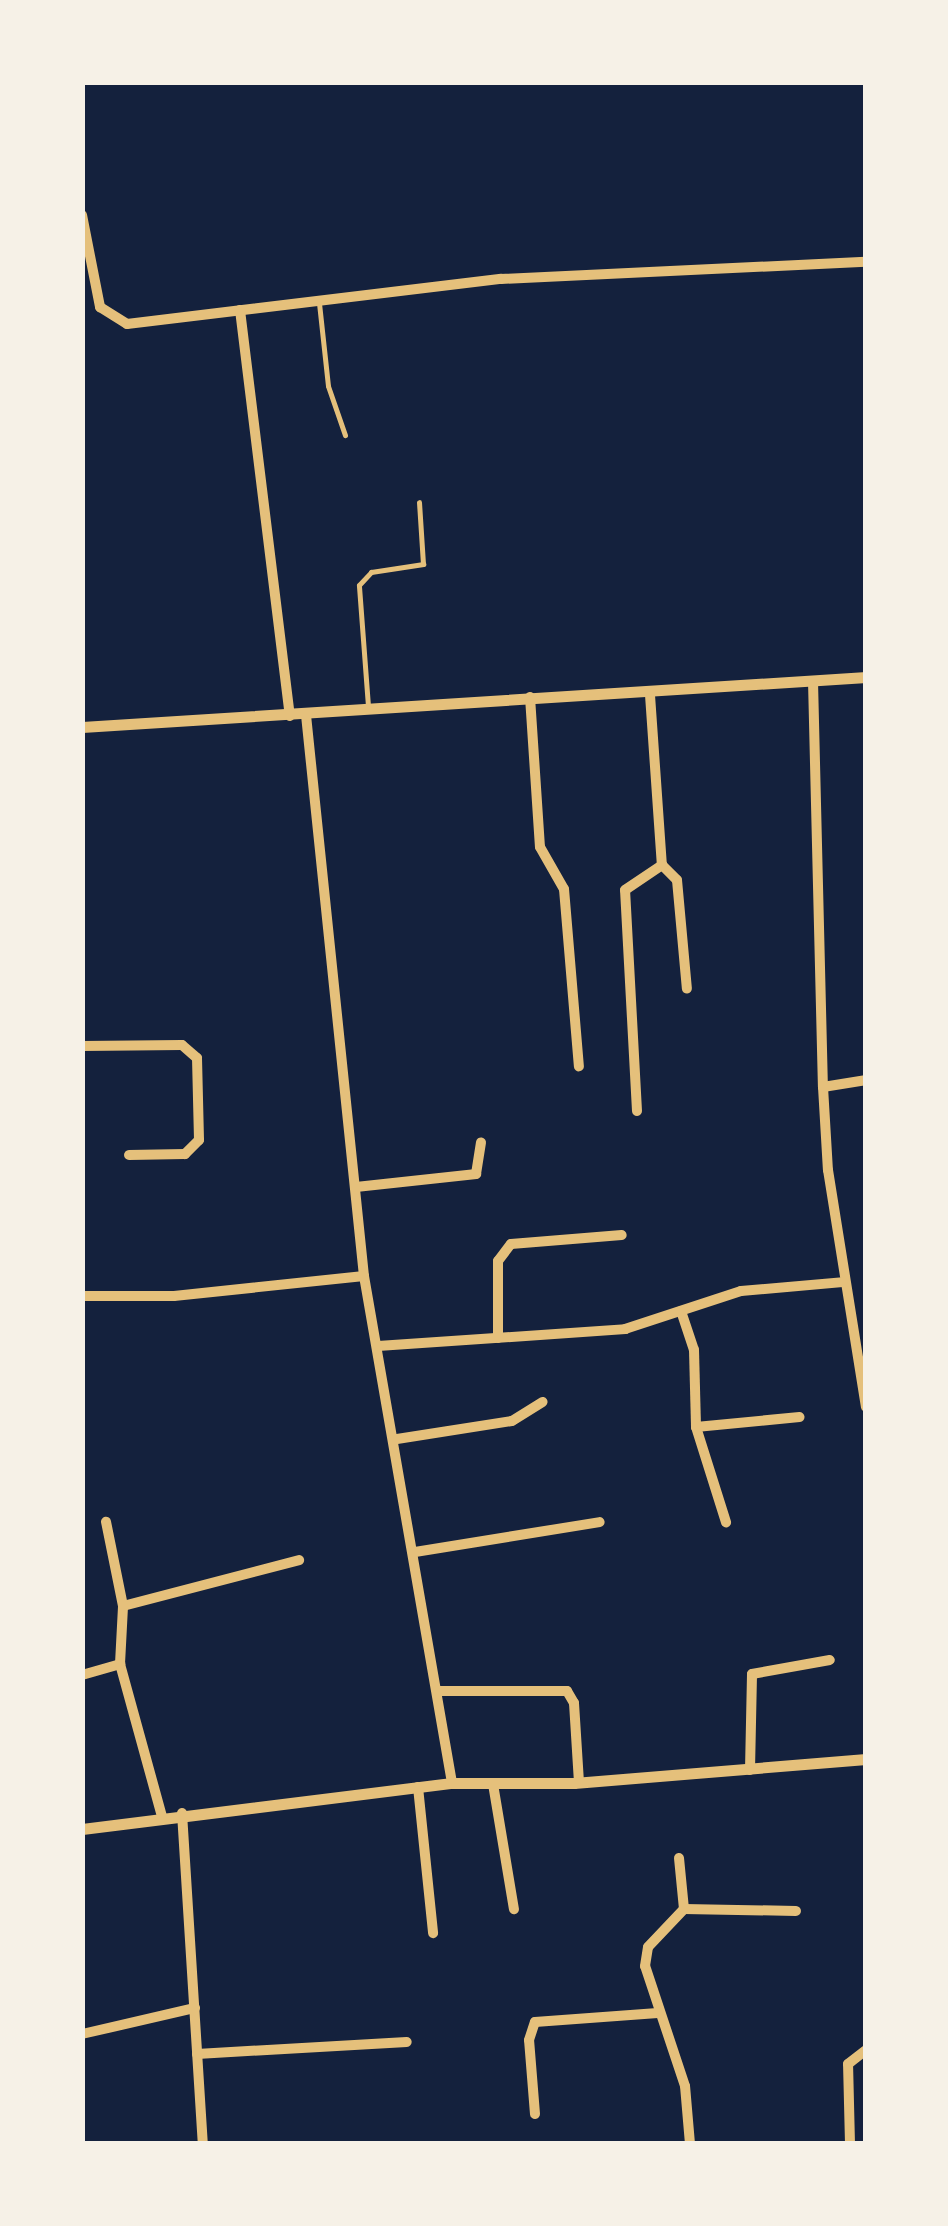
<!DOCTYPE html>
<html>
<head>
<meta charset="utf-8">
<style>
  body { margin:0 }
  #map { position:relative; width:948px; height:2226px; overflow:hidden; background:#14213d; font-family:"Playfair Display",serif }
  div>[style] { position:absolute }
  .service>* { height:5px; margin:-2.5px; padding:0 2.5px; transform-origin:2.5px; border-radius:2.5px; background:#e5c07b }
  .minor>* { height:10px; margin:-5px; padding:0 5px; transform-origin:5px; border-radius:5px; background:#e5c07b }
  .tertiary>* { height:11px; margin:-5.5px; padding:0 5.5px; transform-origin:5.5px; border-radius:5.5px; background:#e5c07b }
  span { translate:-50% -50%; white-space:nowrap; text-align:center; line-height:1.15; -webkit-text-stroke:8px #f6f1e7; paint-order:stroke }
  .frame { position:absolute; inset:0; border:85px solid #f6f1e7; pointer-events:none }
</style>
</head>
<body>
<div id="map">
  <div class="service">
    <div style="left:319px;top:303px;width:83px;rotate:83.8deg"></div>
    <div style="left:328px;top:386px;width:52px;rotate:70.9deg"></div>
    <div style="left:368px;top:706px;width:121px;rotate:-94.3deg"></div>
    <div style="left:359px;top:585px;width:18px;rotate:-47deg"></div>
    <div style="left:371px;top:572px;width:53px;rotate:-8.7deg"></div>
    <div style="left:423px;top:564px;width:62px;rotate:-93.7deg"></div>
  </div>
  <div class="minor">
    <div style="left:82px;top:215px;width:94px;rotate:78.9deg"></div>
    <div style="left:100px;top:307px;width:32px;rotate:32deg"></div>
    <div style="left:127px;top:324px;width:377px;rotate:-6.9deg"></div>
    <div style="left:501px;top:279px;width:365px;rotate:-2.7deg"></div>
    <div style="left:240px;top:310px;width:409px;rotate:83deg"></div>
    <div style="left:813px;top:681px;width:406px;rotate:88.6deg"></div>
    <div style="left:823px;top:1087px;width:44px;rotate:-9.2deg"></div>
    <div style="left:650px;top:695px;width:170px;rotate:86deg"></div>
    <div style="left:662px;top:865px;width:21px;rotate:45deg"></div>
    <div style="left:677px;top:880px;width:109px;rotate:84.8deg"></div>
    <div style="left:530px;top:697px;width:150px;rotate:86.2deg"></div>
    <div style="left:540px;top:847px;width:48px;rotate:60.3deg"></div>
    <div style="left:564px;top:889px;width:178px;rotate:85.2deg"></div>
    <div style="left:306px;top:715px;width:564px;rotate:84.1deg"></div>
    <div style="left:364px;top:1276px;width:515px;rotate:80.15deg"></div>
    <div style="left:82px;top:1046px;width:100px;rotate:-0.6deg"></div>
    <div style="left:182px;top:1045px;width:20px;rotate:41deg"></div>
    <div style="left:197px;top:1058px;width:82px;rotate:88.6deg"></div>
    <div style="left:199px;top:1140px;width:20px;rotate:135deg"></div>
    <div style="left:185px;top:1154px;width:56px;rotate:179deg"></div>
    <div style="left:823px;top:1087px;width:83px;rotate:86.6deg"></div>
    <div style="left:828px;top:1170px;width:240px;rotate:80.9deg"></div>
    <div style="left:637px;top:1111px;width:221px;rotate:-93.1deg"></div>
    <div style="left:625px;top:890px;width:45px;rotate:-34deg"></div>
    <div style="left:356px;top:1187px;width:121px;rotate:-6.2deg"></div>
    <div style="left:476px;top:1174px;width:32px;rotate:-81deg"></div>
    <div style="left:82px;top:1296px;width:92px"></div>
    <div style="left:174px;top:1296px;width:191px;rotate:-6deg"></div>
    <div style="left:681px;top:1311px;width:41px;rotate:71.6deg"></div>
    <div style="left:694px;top:1350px;width:77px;rotate:88.5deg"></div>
    <div style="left:696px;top:1427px;width:100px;rotate:72.5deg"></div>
    <div style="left:498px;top:1338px;width:77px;rotate:-90deg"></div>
    <div style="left:498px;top:1261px;width:21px;rotate:-53deg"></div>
    <div style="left:511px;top:1244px;width:111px;rotate:-4.6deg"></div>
    <div style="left:378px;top:1346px;width:248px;rotate:-3.9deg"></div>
    <div style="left:625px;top:1329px;width:122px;rotate:-18.1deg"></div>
    <div style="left:741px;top:1291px;width:102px;rotate:-5deg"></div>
    <div style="left:696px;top:1427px;width:104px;rotate:-5.5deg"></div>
    <div style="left:397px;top:1439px;width:116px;rotate:-8.9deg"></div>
    <div style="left:512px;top:1421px;width:36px;rotate:-32deg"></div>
    <div style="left:415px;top:1552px;width:187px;rotate:-9.2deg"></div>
    <div style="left:123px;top:1606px;width:182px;rotate:-14.6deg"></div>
    <div style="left:120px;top:1664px;width:158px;rotate:74.6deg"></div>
    <div style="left:82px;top:1675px;width:40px;rotate:-16deg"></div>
    <div style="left:120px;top:1664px;width:58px;rotate:-87deg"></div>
    <div style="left:123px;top:1606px;width:86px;rotate:-101.4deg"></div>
    <div style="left:438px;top:1691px;width:129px"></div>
    <div style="left:567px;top:1691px;width:14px;rotate:60deg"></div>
    <div style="left:574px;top:1703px;width:80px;rotate:86.4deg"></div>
    <div style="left:750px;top:1770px;width:96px;rotate:-88.8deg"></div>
    <div style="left:752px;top:1674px;width:79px;rotate:-10.2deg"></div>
    <div style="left:493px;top:1784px;width:127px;rotate:80.5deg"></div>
    <div style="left:418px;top:1787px;width:147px;rotate:84.1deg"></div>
    <div style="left:182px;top:1813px;width:332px;rotate:86.4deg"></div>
    <div style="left:679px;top:1858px;width:51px;rotate:84.4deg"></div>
    <div style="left:82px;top:2034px;width:116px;rotate:-13deg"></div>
    <div style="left:197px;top:2054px;width:210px;rotate:-3.3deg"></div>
    <div style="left:535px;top:2114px;width:74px;rotate:-94.6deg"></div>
    <div style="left:529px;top:2040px;width:19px;rotate:-72deg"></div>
    <div style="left:535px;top:2022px;width:123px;rotate:-4.2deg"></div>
    <div style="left:690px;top:2144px;width:58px;rotate:-94.9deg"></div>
    <div style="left:685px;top:2086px;width:126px;rotate:-108.4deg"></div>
    <div style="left:645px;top:1966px;width:19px;rotate:-81deg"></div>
    <div style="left:648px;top:1947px;width:52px;rotate:-46.5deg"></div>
    <div style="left:684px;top:1909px;width:112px;rotate:1deg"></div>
    <div style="left:850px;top:2144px;width:80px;rotate:-91.4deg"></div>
    <div style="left:848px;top:2064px;width:23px;rotate:-38deg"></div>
  </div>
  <div class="tertiary">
    <div style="left:82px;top:727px;width:786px;rotate:-3.65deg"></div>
    <div style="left:82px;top:1829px;width:373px;rotate:-7.1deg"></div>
    <div style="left:452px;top:1783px;width:122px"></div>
    <div style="left:574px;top:1783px;width:293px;rotate:-4.7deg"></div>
  </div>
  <div class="frame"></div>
</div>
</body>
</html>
